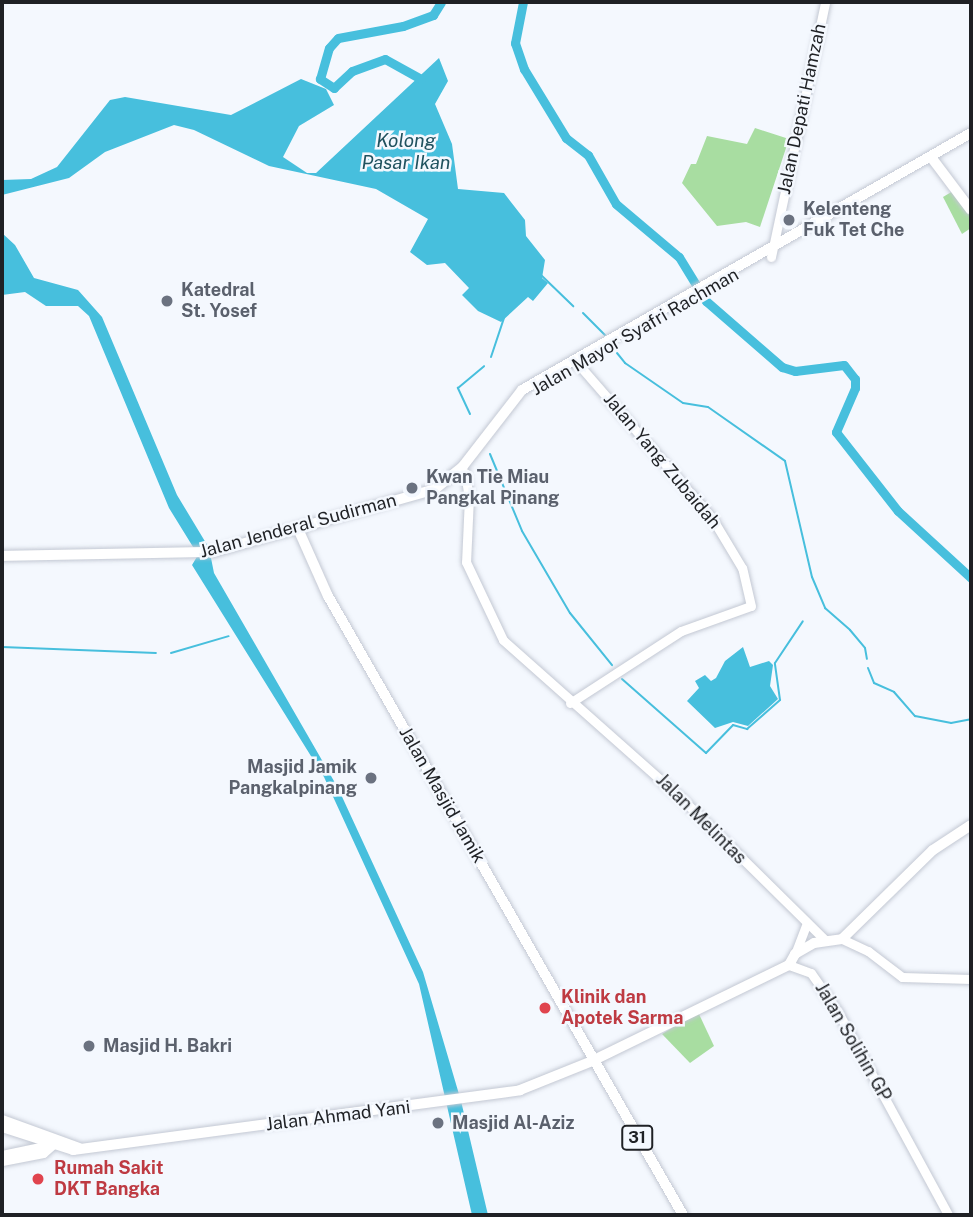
<!DOCTYPE html>
<html>
<head>
<meta charset="utf-8">
<style>
  body { margin:0 }
  #map { position:relative; width:973px; height:1217px; overflow:hidden; background:#f4f8fe; font-family:"Public Sans",sans-serif }
  div>[style] { position:absolute }
  .green>* { inset:0; background:#a8dda1 }
  .water>* { inset:0; background:#47bfdd }
  .stream>* { height:2px; margin:-1px; padding:0 1px; transform-origin:1px; border-radius:1px; background:#47bfdd }
  .river>* { height:9px; margin:-4.5px; padding:0 4.5px; transform-origin:4.5px; border-radius:4.5px; background:#47bfdd }
  .roads { filter:drop-shadow(0 0 2px #c3c8d3) drop-shadow(0 0 2px #c3c8d3) }
  .secondary>* { height:9px; margin:-4.5px; padding:0 4.5px; transform-origin:4.5px; border-radius:4.5px; background:#fff }
  .primary>* { height:10px; margin:-5px; padding:0 5px; transform-origin:5px; border-radius:5px; background:#fff }
  .highway>* { height:10px; margin:-5px; padding:0 5px; transform-origin:5px; border-radius:5px; background:#fff }
  .dots>* { width:19px; height:19px; translate:-50% -50%; box-sizing:border-box; border:4px solid #f4f8fe; border-radius:50% }
  span { translate:-50% -50%; white-space:nowrap; text-align:center; line-height:1.15; -webkit-text-stroke:5px #f4f8fe; paint-order:stroke }
  .shield-label span { padding:2px 5px; background:#f4f8fe; border:2px solid; border-radius:5px; -webkit-text-stroke-width:0 }
  .shield-label { font-size:16px; color:#1f2125; font-weight:700 }
  .street-label { font-size:18px; color:#1f2125 }
  .worship-label { font-size:18px; color:#5b616d; font-weight:700 }
  .left { translate:0 -50%; text-align:left }
  .right { translate:-100% -50%; text-align:right }
  .health-label { font-size:18px; color:#be3a42; font-weight:700 }
  .water-label { font-size:19px; color:#20525f; font-style:italic }
  .frame { position:absolute; inset:0; border:4px solid #1f2125; pointer-events:none }
</style>
</head>
<body>
<div id="map">
  <div class="green">
    <div style="clip-path:polygon(755px 128px,789px 139px,760px 227px,746px 222px,717px 226px,682px 183px,691px 164px,696px 164px,707px 136px,747px 144px)"></div>
    <div style="clip-path:polygon(953px 191px,971px 217px,971px 228px,962px 234px,943px 197px)"></div>
    <div style="clip-path:polygon(698px 1012px,714px 1046px,690px 1063px,662px 1034px)"></div>
  </div>
  <div class="water">
    <div style="clip-path:polygon(439px 58px,448px 81px,435px 104px,452px 144px,458px 189px,504px 193px,525px 220px,526px 236px,545px 260px,542px 278px,548px 283px,533px 301px,528px 297px,501px 322px,478px 311px,462px 295px,469px 288px,445px 263px,427px 265px,410px 252px,428px 219px,376px 189px,269px 166px,194px 130px,174px 125px,105px 152px,69px 178px,2px 195px,2px 180px,31px 179px,57px 167px,110px 100px,125px 97px,231px 115px,301px 79px,326px 89px,334px 105px,299px 126px,283px 157px,307px 173px,316px 173px)"></div>
    <div style="clip-path:polygon(2px 233px,15px 245px,34px 278px,78px 290px,102px 317px,177px 495px,209px 548px,214px 573px,338px 788px,423px 972px,461px 1101px,488px 1215px,472px 1215px,419px 984px,324px 777px,192px 565px,198px 555px,169px 508px,89px 316px,78px 306px,46px 306px,25px 292px,2px 295px)"></div>
    <div style="clip-path:polygon(743px 647px,750px 667px,769px 661px,773px 665px,770px 686px,778px 699px,748px 726px,733px 722px,715px 728px,687px 701px,699px 688px,695px 681px,705px 675px,711px 681px,716px 678px,725px 661px)"></div>
  </div>
  <div class="stream">
    <div style="left:541px;top:275px;width:45px;rotate:44.1deg"></div>
    <div style="left:583px;top:313px;width:31px;rotate:45deg"></div>
    <div style="left:617px;top:353px;width:13px;rotate:51deg"></div>
    <div style="left:625px;top:363px;width:70px;rotate:34.6deg"></div>
    <div style="left:683px;top:403px;width:25px;rotate:9deg"></div>
    <div style="left:708px;top:407px;width:94px;rotate:35deg"></div>
    <div style="left:785px;top:461px;width:119px;rotate:76.9deg"></div>
    <div style="left:812px;top:577px;width:34px;rotate:67deg"></div>
    <div style="left:825px;top:608px;width:33px;rotate:41deg"></div>
    <div style="left:850px;top:630px;width:23px;rotate:50deg"></div>
    <div style="left:865px;top:648px;width:11px;rotate:80deg"></div>
    <div style="left:491px;top:357px;width:41px;rotate:-71.6deg"></div>
    <div style="left:470px;top:414px;width:29px;rotate:-115deg"></div>
    <div style="left:458px;top:388px;width:34px;rotate:-40deg"></div>
    <div style="left:490px;top:454px;width:83px;rotate:67.4deg"></div>
    <div style="left:522px;top:531px;width:95px;rotate:59.7deg"></div>
    <div style="left:570px;top:613px;width:67px;rotate:51.1deg"></div>
    <div style="left:2px;top:647px;width:154px;rotate:2.2deg"></div>
    <div style="left:171px;top:653px;width:60px;rotate:-16.3deg"></div>
    <div style="left:868px;top:668px;width:16px;rotate:68deg"></div>
    <div style="left:874px;top:683px;width:22px;rotate:24deg"></div>
    <div style="left:894px;top:692px;width:32px;rotate:49deg"></div>
    <div style="left:915px;top:716px;width:37px;rotate:11deg"></div>
    <div style="left:951px;top:723px;width:20px;rotate:-11deg"></div>
    <div style="left:622px;top:679px;width:112px;rotate:41.4deg"></div>
    <div style="left:706px;top:753px;width:39px;rotate:-46deg"></div>
    <div style="left:733px;top:725px;width:15px;rotate:16deg"></div>
    <div style="left:747px;top:729px;width:44px;rotate:-41.3deg"></div>
    <div style="left:780px;top:700px;width:37px;rotate:-98deg"></div>
    <div style="left:775px;top:663px;width:50px;rotate:-56.3deg"></div>
  </div>
  <div class="river">
    <div style="left:523px;top:2px;width:42px;rotate:101deg"></div>
    <div style="left:515px;top:43px;width:28px;rotate:71deg"></div>
    <div style="left:524px;top:69px;width:81px;rotate:58.7deg"></div>
    <div style="left:566px;top:138px;width:28px;rotate:38deg"></div>
    <div style="left:588px;top:155px;width:56px;rotate:60.3deg"></div>
    <div style="left:616px;top:204px;width:82px;rotate:40.1deg"></div>
    <div style="left:679px;top:257px;width:52px;rotate:58.5deg"></div>
    <div style="left:706px;top:301px;width:101px;rotate:41deg"></div>
    <div style="left:782px;top:367px;width:14px;rotate:17deg"></div>
    <div style="left:795px;top:371px;width:49px;rotate:-7deg"></div>
    <div style="left:844px;top:365px;width:18px;rotate:52deg"></div>
    <div style="left:855px;top:379px;width:9px;rotate:90deg"></div>
    <div style="left:855px;top:388px;width:48px;rotate:113.4deg"></div>
    <div style="left:836px;top:432px;width:100px;rotate:51.9deg"></div>
    <div style="left:898px;top:511px;width:99px;rotate:42.5deg"></div>
    <div style="left:421px;top:79px;width:41px;rotate:-150.9deg"></div>
    <div style="left:385px;top:59px;width:35px;rotate:160deg"></div>
    <div style="left:352px;top:71px;width:25px;rotate:137deg"></div>
    <div style="left:334px;top:88px;width:17px;rotate:-147deg"></div>
    <div style="left:320px;top:79px;width:32px;rotate:-74deg"></div>
    <div style="left:329px;top:48px;width:13px;rotate:-48deg"></div>
    <div style="left:338px;top:38px;width:66px;rotate:-10.5deg"></div>
    <div style="left:403px;top:26px;width:32px;rotate:-20deg"></div>
    <div style="left:433px;top:15px;width:15px;rotate:-58deg"></div>
  </div>
  <div class="roads">
    <div class="secondary">
      <div style="left:771px;top:257px;width:261px;rotate:-78deg"></div>
      <div style="left:465px;top:473px;width:24px;rotate:81deg"></div>
      <div style="left:469px;top:497px;width:65px;rotate:92.6deg"></div>
      <div style="left:466px;top:562px;width:86px;rotate:64.6deg"></div>
      <div style="left:503px;top:640px;width:237px;rotate:41.6deg"></div>
      <div style="left:680px;top:797px;width:205px;rotate:44.6deg"></div>
      <div style="left:570px;top:703px;width:132px;rotate:-33deg"></div>
      <div style="left:681px;top:631px;width:74px;rotate:-19.7deg"></div>
      <div style="left:751px;top:606px;width:39px;rotate:-103deg"></div>
      <div style="left:742px;top:568px;width:58px;rotate:-121deg"></div>
      <div style="left:712px;top:518px;width:204px;rotate:-131deg"></div>
      <div style="left:842px;top:939px;width:29px;rotate:25deg"></div>
      <div style="left:868px;top:951px;width:43px;rotate:37.4deg"></div>
      <div style="left:902px;top:977px;width:69px;rotate:1.7deg"></div>
      <div style="left:795px;top:954px;width:33px;rotate:-69deg"></div>
      <div style="left:789px;top:965px;width:23px;rotate:20deg"></div>
      <div style="left:811px;top:973px;width:47px;rotate:55.3deg"></div>
      <div style="left:838px;top:1012px;width:231px;rotate:61.5deg"></div>
      <div style="left:2px;top:1155px;width:39px;rotate:-12deg"></div>
      <div style="left:40px;top:1147px;width:13px;rotate:-45deg"></div>
      <div style="left:2px;top:1161px;width:42px;rotate:-11deg"></div>
      <div style="left:43px;top:1153px;width:20px;rotate:-41deg"></div>
    </div>
    <div class="primary">
      <div style="left:931px;top:157px;width:66px;rotate:53deg"></div>
      <div style="left:2px;top:1120px;width:82px;rotate:20deg"></div>
      <div style="left:2px;top:1127px;width:75px;rotate:17.9deg"></div>
      <div style="left:73px;top:1150px;width:451px;rotate:-7.6deg"></div>
      <div style="left:520px;top:1090px;width:78px;rotate:-21.9deg"></div>
      <div style="left:592px;top:1061px;width:219px;rotate:-26deg"></div>
      <div style="left:789px;top:965px;width:13px;rotate:-61deg"></div>
      <div style="left:795px;top:954px;width:22px;rotate:-30deg"></div>
      <div style="left:814px;top:943px;width:28px;rotate:-8deg"></div>
      <div style="left:842px;top:939px;width:127px;rotate:-44.4deg"></div>
      <div style="left:933px;top:850px;width:45px;rotate:-33.3deg"></div>
    </div>
    <div class="highway">
      <div style="left:299px;top:531px;width:71px;rotate:66deg"></div>
      <div style="left:328px;top:596px;width:714px;rotate:60.17deg"></div>
      <div style="left:2px;top:556px;width:211px;rotate:-1.1deg"></div>
      <div style="left:213px;top:552px;width:231px;rotate:-15.8deg"></div>
      <div style="left:435px;top:489px;width:36px;rotate:-39deg"></div>
      <div style="left:463px;top:466px;width:96px;rotate:-52.2deg"></div>
      <div style="left:522px;top:390px;width:517px;rotate:-29.79deg"></div>
    </div>
  </div>
  <div class="dots">
    <div style="left:789px;top:220px;background:#6b7280"></div>
    <div style="left:167px;top:301px;background:#6b7280"></div>
    <div style="left:412px;top:488px;background:#6b7280"></div>
    <div style="left:371px;top:778px;background:#6b7280"></div>
    <div style="left:545px;top:1008px;background:#e0444e"></div>
    <div style="left:89px;top:1046px;background:#6b7280"></div>
    <div style="left:438px;top:1123px;background:#6b7280"></div>
    <div style="left:38px;top:1179px;background:#e0444e"></div>
  </div>
  <div class="shield-label">
    <span style="left:637px;top:1138px">31</span>
  </div>
  <div class="street-label">
    <span style="left:802px;top:109px;rotate:-78deg">Jalan Depati Hamzah</span>
    <span style="left:635px;top:332px;rotate:-30deg">Jalan Mayor Syafri Rachman</span>
    <span style="left:662px;top:461px;rotate:50deg">Jalan Yang Zubaidah</span>
    <span style="left:298px;top:526px;rotate:-15deg">Jalan Jenderal Sudirman</span>
    <span style="left:442px;top:795px;rotate:60deg">Jalan Masjid Jamik</span>
    <span style="left:701px;top:819px;rotate:45deg">Jalan Melintas</span>
    <span style="left:853px;top:1042px;rotate:60deg">Jalan Solihin GP</span>
    <span style="left:338px;top:1116px;rotate:-7deg">Jalan Ahmad Yani</span>
  </div>
  <div class="worship-label">
    <span class="left" style="left:803px;top:220px">Kelenteng<br>Fuk Tet Che</span>
    <span class="left" style="left:181px;top:301px">Katedral<br>St. Yosef</span>
    <span class="left" style="left:426px;top:488px">Kwan Tie Miau<br>Pangkal Pinang</span>
    <span class="right" style="left:357px;top:778px">Masjid Jamik<br>Pangkalpinang</span>
    <span class="left" style="left:103px;top:1046px">Masjid H. Bakri</span>
    <span class="left" style="left:452px;top:1123px">Masjid Al-Aziz</span>
  </div>
  <div class="health-label">
    <span class="left" style="left:561px;top:1008px">Klinik dan<br>Apotek Sarma</span>
    <span class="left" style="left:54px;top:1179px">Rumah Sakit<br>DKT Bangka</span>
  </div>
  <div class="water-label">
    <span style="left:406px;top:152px">Kolong<br>Pasar Ikan</span>
  </div>
  <div class="frame"></div>
</div>
</body>
</html>
